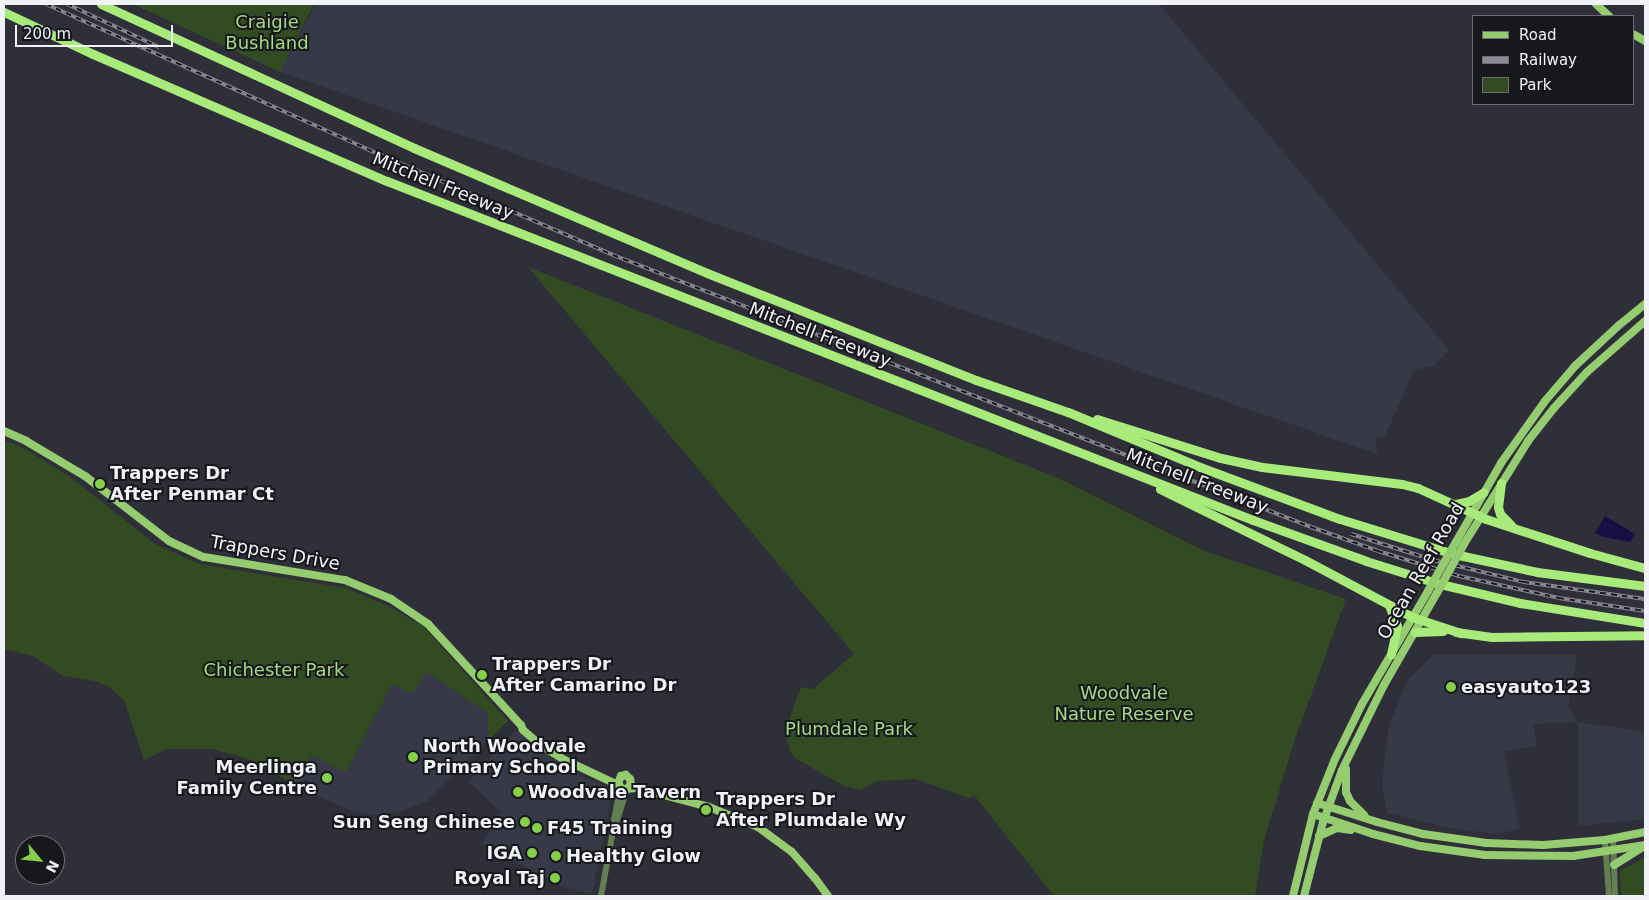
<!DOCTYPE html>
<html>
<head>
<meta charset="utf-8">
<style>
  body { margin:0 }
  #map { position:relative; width:1649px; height:900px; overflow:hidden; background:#2e2f39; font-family:"DejaVu Sans",sans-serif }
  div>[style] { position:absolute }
  .built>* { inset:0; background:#373948 }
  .green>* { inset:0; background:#334b22 }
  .water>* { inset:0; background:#160f46 }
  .minor>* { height:6px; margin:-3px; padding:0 3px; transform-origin:3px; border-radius:3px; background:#647e53 }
  .major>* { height:8px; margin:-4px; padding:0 4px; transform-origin:4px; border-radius:4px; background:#96cc70 }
  .highway>* { height:9px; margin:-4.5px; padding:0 4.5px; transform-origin:4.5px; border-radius:4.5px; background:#a9eb7b }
  .rail>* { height:4px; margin-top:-2px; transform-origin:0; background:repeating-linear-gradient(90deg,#17181c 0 5.5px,#8a8b94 0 11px); box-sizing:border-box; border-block:1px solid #8a8b94 }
  .major-bridge>* { height:8px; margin:-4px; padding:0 4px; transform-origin:4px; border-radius:4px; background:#96cc70 }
  .dots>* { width:14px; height:14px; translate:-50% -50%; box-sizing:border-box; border:2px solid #17181c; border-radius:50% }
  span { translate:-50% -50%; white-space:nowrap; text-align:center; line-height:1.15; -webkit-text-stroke:4px #17181c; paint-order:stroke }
  .park-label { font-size:18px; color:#a7db83 }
  .street-label { font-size:18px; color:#f1f2f8 }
  .poi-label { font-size:18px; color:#f1f2f8; font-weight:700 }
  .left { translate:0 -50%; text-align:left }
  .right { translate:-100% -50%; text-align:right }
  .frame { position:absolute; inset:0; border:5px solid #f1f2f8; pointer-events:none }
  .legend { position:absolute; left:1472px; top:15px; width:162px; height:90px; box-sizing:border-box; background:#17181c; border:1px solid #6e6f74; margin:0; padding:6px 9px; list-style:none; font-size:15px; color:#f1f2f8 }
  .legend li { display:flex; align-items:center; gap:10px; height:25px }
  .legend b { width:25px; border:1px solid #6e6f74 }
  .north { position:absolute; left:15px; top:835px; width:50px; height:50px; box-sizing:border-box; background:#17181c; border:1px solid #6e6f74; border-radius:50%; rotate:118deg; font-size:14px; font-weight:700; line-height:20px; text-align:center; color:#f1f2f8 }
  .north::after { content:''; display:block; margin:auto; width:18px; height:22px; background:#86cf4b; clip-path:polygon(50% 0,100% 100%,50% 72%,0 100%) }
  .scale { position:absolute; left:15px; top:25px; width:158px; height:22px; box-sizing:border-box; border:2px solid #f1f2f8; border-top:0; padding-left:6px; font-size:15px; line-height:18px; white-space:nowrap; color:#f1f2f8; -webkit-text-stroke:4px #17181c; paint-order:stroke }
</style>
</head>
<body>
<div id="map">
  <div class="built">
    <div style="clip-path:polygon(316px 4px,1159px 4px,1449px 350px,1433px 366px,1414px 370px,1385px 436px,1376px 438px,1377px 454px,280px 72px)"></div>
    <div style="clip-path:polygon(1434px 655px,1577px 655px,1568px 707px,1578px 722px,1645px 732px,1645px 819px,1578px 826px,1578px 722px,1533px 724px,1537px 746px,1504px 751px,1520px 829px,1496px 834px,1449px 828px,1387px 813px,1382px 784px,1389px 725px,1408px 679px)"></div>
    <div style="clip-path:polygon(426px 671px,488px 713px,488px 741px,428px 801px,396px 813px,371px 815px,349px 810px,295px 785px,312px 754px,346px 773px,392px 684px)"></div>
    <div style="clip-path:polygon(517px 731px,575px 769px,580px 776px,609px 787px,612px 793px,592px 894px,561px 886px,482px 844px,501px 812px,469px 782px,513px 732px)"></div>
  </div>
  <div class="green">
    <div style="clip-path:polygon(133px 4px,314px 4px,280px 72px)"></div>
    <div style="clip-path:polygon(528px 267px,1058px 478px,1202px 550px,1346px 599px,1294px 742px,1264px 840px,1255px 896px,1054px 896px,974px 795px,969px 798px,915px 779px,877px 781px,860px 790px,844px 786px,795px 758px,790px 751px,787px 740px,790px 717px,801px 687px,813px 689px,854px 654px)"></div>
    <div style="clip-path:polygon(4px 440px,24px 448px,72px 478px,155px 544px,200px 564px,346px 588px,388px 606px,423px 626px,508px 721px,488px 741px,488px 713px,426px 672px,413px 694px,392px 684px,346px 773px,312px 755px,295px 785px,252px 760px,212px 749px,167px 749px,144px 760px,124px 700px,108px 686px,95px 681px,63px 676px,33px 656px,4px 649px)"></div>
    <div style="clip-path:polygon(1645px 857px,1645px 896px,1621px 896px,1620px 871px)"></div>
  </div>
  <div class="water">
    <div style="clip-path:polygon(1605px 516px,1635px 534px,1630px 542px,1604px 537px,1595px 533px)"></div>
  </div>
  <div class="minor">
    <div style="left:612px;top:830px;width:38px;rotate:-79deg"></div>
    <div style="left:619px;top:793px;width:8px;rotate:-97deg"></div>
    <div style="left:1613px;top:838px;width:58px;rotate:88deg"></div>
    <div style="left:1605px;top:840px;width:56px;rotate:85.9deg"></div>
    <div style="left:601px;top:896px;width:61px;rotate:-79.6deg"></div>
    <div style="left:612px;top:836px;width:49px;rotate:-72.3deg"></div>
  </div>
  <div class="major">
    <div style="left:1596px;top:4px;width:18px;rotate:43deg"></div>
    <div style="left:1633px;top:34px;width:14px;rotate:30deg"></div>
    <div style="left:4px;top:431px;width:24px;rotate:24deg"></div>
    <div style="left:26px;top:441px;width:69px;rotate:30.7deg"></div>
    <div style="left:85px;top:476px;width:106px;rotate:37.7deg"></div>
    <div style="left:169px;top:541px;width:38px;rotate:25deg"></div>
    <div style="left:204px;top:557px;width:143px;rotate:9.3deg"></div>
    <div style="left:345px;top:580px;width:50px;rotate:22.4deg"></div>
    <div style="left:391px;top:599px;width:45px;rotate:34deg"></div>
    <div style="left:428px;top:624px;width:137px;rotate:47.4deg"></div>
    <div style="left:521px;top:725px;width:5px;rotate:68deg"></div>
    <div style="left:523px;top:730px;width:21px;rotate:41deg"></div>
    <div style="left:539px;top:744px;width:31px;rotate:32deg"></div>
    <div style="left:565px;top:760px;width:59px;rotate:25.3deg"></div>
    <div style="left:1456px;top:542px;width:91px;rotate:-60.3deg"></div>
    <div style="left:1501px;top:463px;width:76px;rotate:-54.6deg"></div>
    <div style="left:1545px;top:401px;width:46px;rotate:-49.4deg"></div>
    <div style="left:1575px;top:366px;width:59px;rotate:-42.9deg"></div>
    <div style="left:1618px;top:326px;width:35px;rotate:-39deg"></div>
    <div style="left:1464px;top:544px;width:121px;rotate:-58.1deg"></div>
    <div style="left:1528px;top:441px;width:42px;rotate:-51.8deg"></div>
    <div style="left:1554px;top:408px;width:49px;rotate:-47.5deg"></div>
    <div style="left:1587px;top:372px;width:77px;rotate:-41.3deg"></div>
    <div style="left:1346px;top:769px;width:23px;rotate:90deg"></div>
    <div style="left:1346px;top:792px;width:10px;rotate:66deg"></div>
    <div style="left:1350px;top:801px;width:20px;rotate:45deg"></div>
    <div style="left:627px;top:789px;width:6px;rotate:-51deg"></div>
    <div style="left:631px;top:784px;width:5px;rotate:-101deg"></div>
    <div style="left:630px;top:779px;width:6px;rotate:-135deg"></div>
    <div style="left:626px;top:775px;width:5px;rotate:169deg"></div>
    <div style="left:621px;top:776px;width:8px;rotate:113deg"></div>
    <div style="left:618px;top:783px;width:7px;rotate:56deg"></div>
    <div style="left:622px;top:789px;width:2px"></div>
    <div style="left:624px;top:789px;width:13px;rotate:-4deg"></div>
    <div style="left:637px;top:788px;width:74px;rotate:14.8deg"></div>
    <div style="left:709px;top:807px;width:53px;rotate:22.2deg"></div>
    <div style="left:758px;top:827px;width:42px;rotate:36.3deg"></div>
    <div style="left:792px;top:852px;width:35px;rotate:49deg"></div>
    <div style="left:815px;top:878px;width:22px;rotate:54deg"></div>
    <div style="left:1317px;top:803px;width:63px;rotate:17.6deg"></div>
    <div style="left:1377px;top:822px;width:48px;rotate:14.6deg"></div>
    <div style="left:1423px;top:834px;width:64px;rotate:8.1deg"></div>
    <div style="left:1486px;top:843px;width:57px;rotate:2deg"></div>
    <div style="left:1543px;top:845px;width:62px;rotate:-4.6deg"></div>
    <div style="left:1605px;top:840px;width:41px;rotate:-11.3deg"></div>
    <div style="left:1313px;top:814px;width:63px;rotate:18.4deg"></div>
    <div style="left:1373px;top:834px;width:49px;rotate:14.3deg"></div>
    <div style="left:1420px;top:846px;width:66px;rotate:7.9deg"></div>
    <div style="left:1485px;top:855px;width:88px;rotate:0.7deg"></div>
    <div style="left:1573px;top:856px;width:73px;rotate:-8.7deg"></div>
    <div style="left:1319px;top:836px;width:20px;rotate:-24deg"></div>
    <div style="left:1337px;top:828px;width:14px;rotate:8deg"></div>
    <div style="left:1614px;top:865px;width:32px;rotate:-32deg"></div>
    <div style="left:1293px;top:896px;width:84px;rotate:-76.3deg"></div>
    <div style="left:1313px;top:814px;width:59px;rotate:-68.2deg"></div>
    <div style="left:1335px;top:759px;width:61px;rotate:-63.9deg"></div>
    <div style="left:1362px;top:704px;width:131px;rotate:-59.7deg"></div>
    <div style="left:1304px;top:896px;width:76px;rotate:-75.6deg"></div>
    <div style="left:1323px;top:822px;width:55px;rotate:-69.9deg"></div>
    <div style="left:1342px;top:770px;width:95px;rotate:-63.7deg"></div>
    <div style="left:1384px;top:685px;width:106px;rotate:-60.1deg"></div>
  </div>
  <div class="highway">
    <div style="left:101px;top:4px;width:345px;rotate:24.7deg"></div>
    <div style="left:414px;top:148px;width:319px;rotate:23.1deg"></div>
    <div style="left:707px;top:273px;width:289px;rotate:21.7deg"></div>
    <div style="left:976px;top:380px;width:97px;rotate:19.2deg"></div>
    <div style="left:1068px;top:412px;width:143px;rotate:22.6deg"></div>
    <div style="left:1200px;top:467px;width:149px;rotate:20.4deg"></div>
    <div style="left:1340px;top:519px;width:119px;rotate:17.1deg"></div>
    <div style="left:1454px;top:554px;width:85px;rotate:12.2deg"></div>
    <div style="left:1537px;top:572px;width:109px;rotate:7.4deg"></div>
    <div style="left:4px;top:12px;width:98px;rotate:25.3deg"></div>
    <div style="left:93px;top:54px;width:320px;rotate:23.4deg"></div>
    <div style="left:387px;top:181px;width:930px;rotate:21.38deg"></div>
    <div style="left:1253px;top:520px;width:120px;rotate:19.9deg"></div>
    <div style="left:1366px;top:561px;width:73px;rotate:17.4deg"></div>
    <div style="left:1436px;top:583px;width:86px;rotate:13.4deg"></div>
    <div style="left:1520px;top:603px;width:127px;rotate:9.1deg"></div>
    <div style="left:1097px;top:419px;width:130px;rotate:17.5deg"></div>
    <div style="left:1221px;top:458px;width:42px;rotate:12.4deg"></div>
    <div style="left:1262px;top:467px;width:141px;rotate:6.9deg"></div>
    <div style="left:1402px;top:484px;width:16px;rotate:14deg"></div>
    <div style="left:1418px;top:488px;width:75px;rotate:24.5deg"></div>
    <div style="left:1486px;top:519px;width:109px;rotate:18.1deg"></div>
    <div style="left:1590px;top:553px;width:57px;rotate:15.3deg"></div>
    <div style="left:1501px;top:483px;width:24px;rotate:97deg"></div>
    <div style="left:1498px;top:507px;width:7px;rotate:74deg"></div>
    <div style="left:1500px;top:514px;width:16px;rotate:45deg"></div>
    <div style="left:1160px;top:489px;width:161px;rotate:26.1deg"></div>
    <div style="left:1305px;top:560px;width:121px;rotate:28deg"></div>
    <div style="left:1412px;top:617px;width:52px;rotate:18.1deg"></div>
    <div style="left:1456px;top:504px;width:13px;rotate:-13deg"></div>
    <div style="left:1469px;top:501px;width:17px;rotate:-31deg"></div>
    <div style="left:1389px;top:605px;width:22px;rotate:69deg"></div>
    <div style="left:1397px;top:626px;width:29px;rotate:102deg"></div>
    <div style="left:1415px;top:632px;width:28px;rotate:-2deg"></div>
    <div style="left:1456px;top:632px;width:36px;rotate:8deg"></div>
    <div style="left:1492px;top:637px;width:153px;rotate:-0.7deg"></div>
  </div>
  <div class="rail">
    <div style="left:46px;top:4px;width:367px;rotate:24.3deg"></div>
    <div style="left:381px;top:155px;width:253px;rotate:23.3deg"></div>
    <div style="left:613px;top:255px;width:749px;rotate:21.29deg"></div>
    <div style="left:1311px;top:527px;width:71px;rotate:19.7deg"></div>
    <div style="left:1378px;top:551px;width:85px;rotate:17.2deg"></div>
    <div style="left:1459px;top:576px;width:102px;rotate:12.4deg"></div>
    <div style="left:1559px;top:598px;width:87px;rotate:8.6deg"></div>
    <div style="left:67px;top:4px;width:102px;rotate:25.1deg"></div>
    <div style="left:1351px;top:534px;width:86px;rotate:17.6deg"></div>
    <div style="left:1433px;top:560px;width:94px;rotate:13.6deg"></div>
    <div style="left:1524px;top:582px;width:122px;rotate:8deg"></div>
  </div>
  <div class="major-bridge">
    <div style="left:1428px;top:591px;width:56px;rotate:-60.3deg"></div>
    <div style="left:1437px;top:593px;width:56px;rotate:-61.1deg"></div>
  </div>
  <div class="dots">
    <div style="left:100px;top:484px;background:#86cf4b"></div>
    <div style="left:482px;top:675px;background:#86cf4b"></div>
    <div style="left:1451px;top:687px;background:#86cf4b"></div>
    <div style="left:413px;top:757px;background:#86cf4b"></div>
    <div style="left:327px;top:778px;background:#86cf4b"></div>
    <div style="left:518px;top:792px;background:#86cf4b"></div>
    <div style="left:706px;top:810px;background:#86cf4b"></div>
    <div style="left:525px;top:822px;background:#86cf4b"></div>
    <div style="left:537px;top:828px;background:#86cf4b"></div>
    <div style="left:532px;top:853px;background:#86cf4b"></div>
    <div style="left:556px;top:856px;background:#86cf4b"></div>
    <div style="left:555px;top:878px;background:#86cf4b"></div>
  </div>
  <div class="park-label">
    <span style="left:267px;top:33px">Craigie<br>Bushland</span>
    <span style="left:274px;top:670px">Chichester Park</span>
    <span style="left:1124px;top:704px">Woodvale<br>Nature Reserve</span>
    <span style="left:849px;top:729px">Plumdale Park</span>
  </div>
  <div class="street-label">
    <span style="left:443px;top:186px;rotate:22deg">Mitchell Freeway</span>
    <span style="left:820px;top:335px;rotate:21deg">Mitchell Freeway</span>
    <span style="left:1197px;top:481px;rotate:21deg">Mitchell Freeway</span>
    <span style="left:275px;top:553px;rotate:10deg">Trappers Drive</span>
    <span style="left:1421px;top:571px;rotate:-60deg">Ocean Reef Road</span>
  </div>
  <div class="poi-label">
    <span class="left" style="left:110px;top:484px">Trappers Dr<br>After Penmar Ct</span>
    <span class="left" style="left:492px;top:675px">Trappers Dr<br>After Camarino Dr</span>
    <span class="left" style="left:1461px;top:687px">easyauto123</span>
    <span class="left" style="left:423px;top:757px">North Woodvale<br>Primary School</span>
    <span class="right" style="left:317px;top:778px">Meerlinga<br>Family Centre</span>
    <span class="left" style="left:528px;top:792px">Woodvale Tavern</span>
    <span class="left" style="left:716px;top:810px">Trappers Dr<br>After Plumdale Wy</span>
    <span class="right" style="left:515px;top:822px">Sun Seng Chinese</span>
    <span class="left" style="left:547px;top:828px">F45 Training</span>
    <span class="right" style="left:522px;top:853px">IGA</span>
    <span class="left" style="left:566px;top:856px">Healthy Glow</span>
    <span class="right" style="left:545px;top:878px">Royal Taj</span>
  </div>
  <div class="frame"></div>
  <ul class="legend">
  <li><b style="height:6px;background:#96cc70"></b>Road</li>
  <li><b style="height:6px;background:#8a8b94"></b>Railway</li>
  <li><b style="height:14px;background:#334b22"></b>Park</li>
  </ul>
  <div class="north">N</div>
  <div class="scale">200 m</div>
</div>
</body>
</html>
